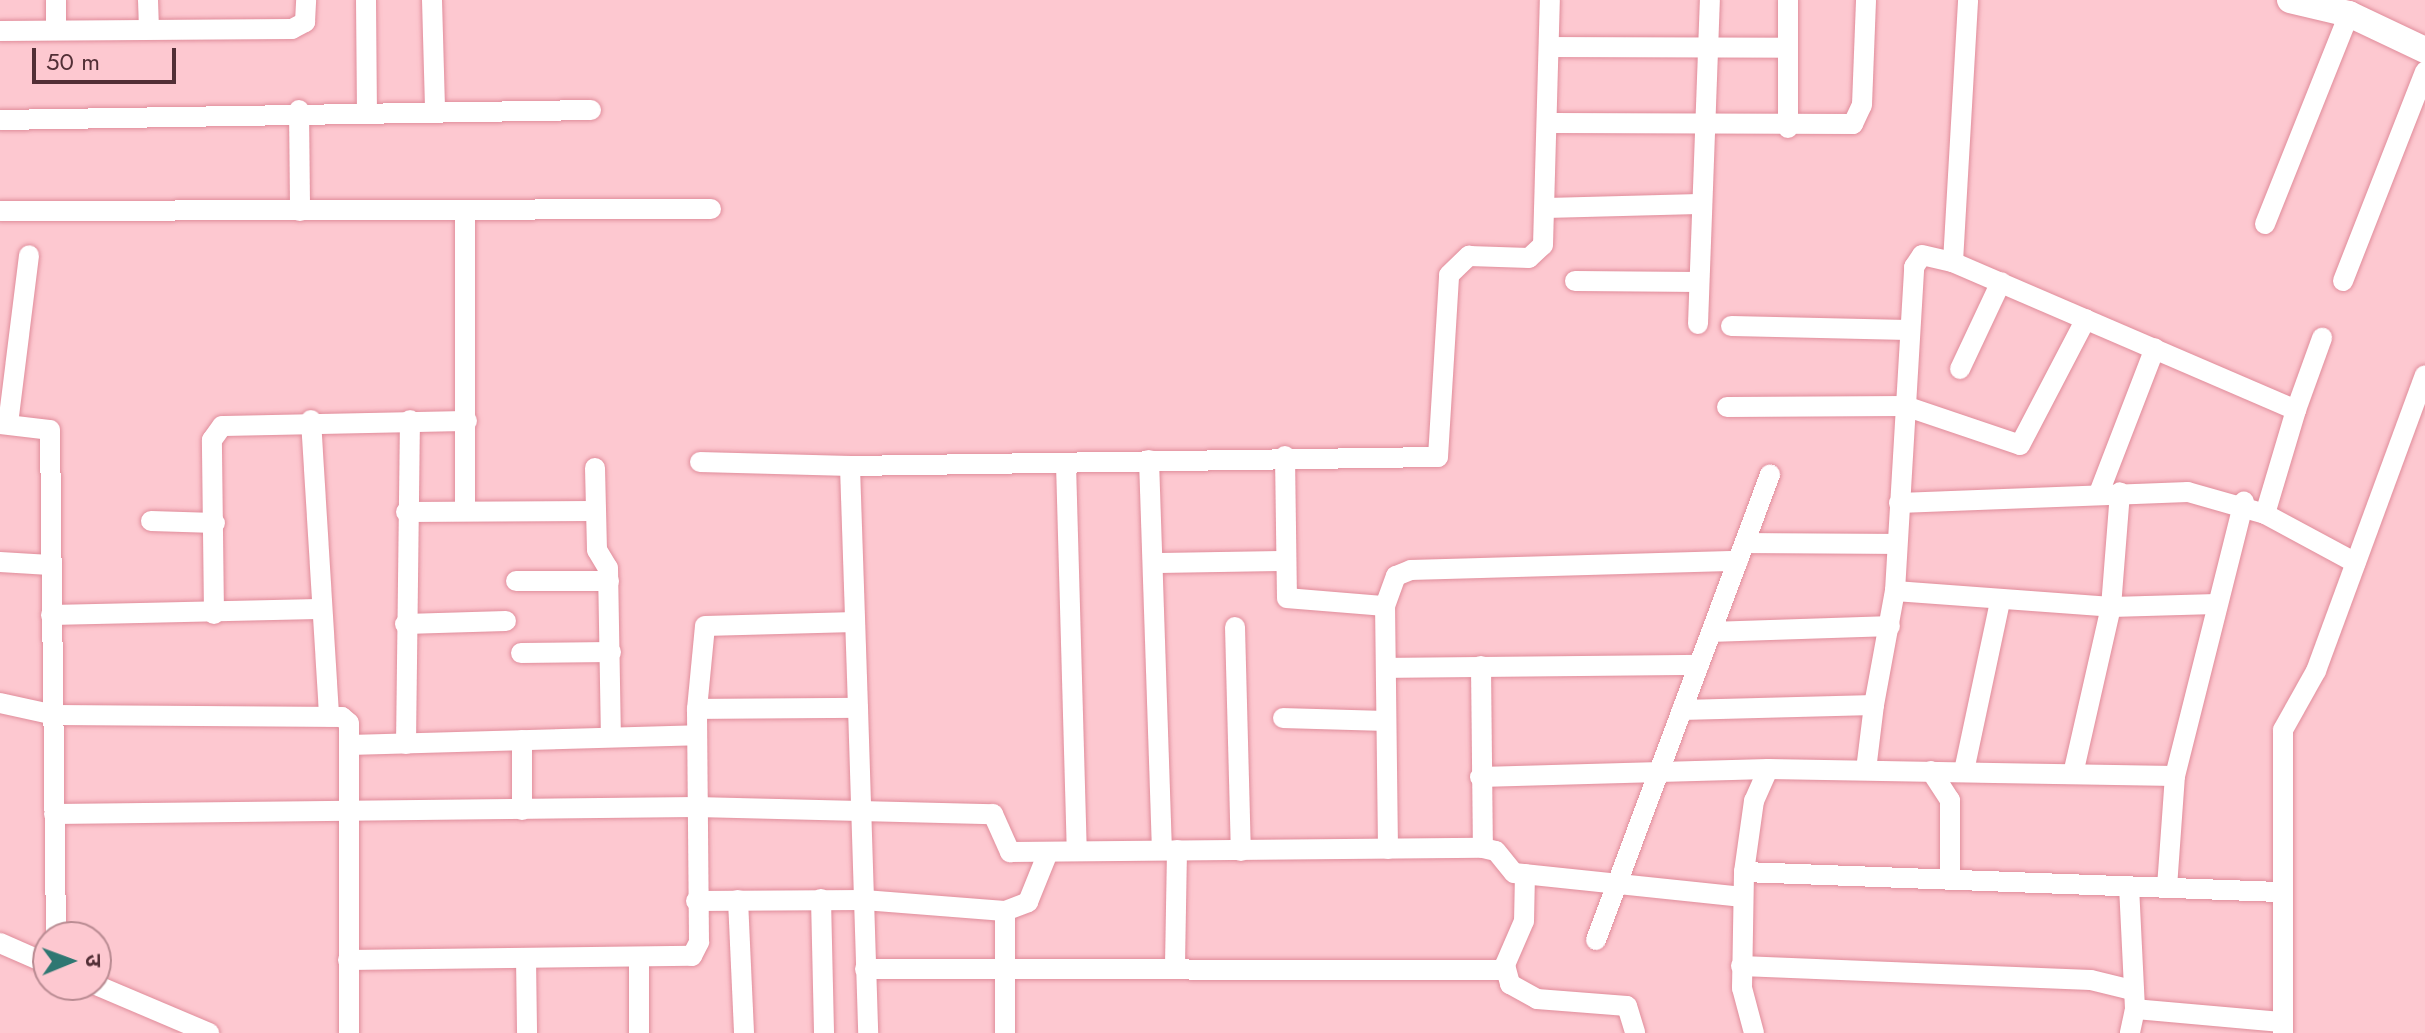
<!DOCTYPE html>
<html>
<head>
<meta charset="utf-8">
<style>
  body { margin:0 }
  #map { position:relative; width:2425px; height:1033px; overflow:hidden; background:#fdc8d0; font-family:Jost,"Noto Sans Devanagari",sans-serif }
  div>[style] { position:absolute }
  .roads { filter:drop-shadow(0 0 2px #e08d9b) drop-shadow(0 0 2px #e08d9b) }
  .minor>* { height:20px; margin:-10px; padding:0 10px; transform-origin:10px; border-radius:10px; background:#fff }
  .tertiary>* { height:26px; margin:-13px; padding:0 13px; transform-origin:13px; border-radius:13px; background:#fff }
  span { translate:-50% -50%; white-space:nowrap; text-align:center; line-height:1.15; -webkit-text-stroke:8px #fdc8d0; paint-order:stroke }
  .north { position:absolute; left:32px; top:921px; width:80px; height:80px; box-sizing:border-box; background:#fdc8d0; border:2px solid #b98b92; border-radius:50%; rotate:89deg; font-size:22px; font-weight:700; line-height:32px; text-align:center; color:#522f36 }
  .north::after { content:''; display:block; margin:auto; width:28px; height:36px; background:#2f7772; clip-path:polygon(50% 0,100% 100%,50% 72%,0 100%) }
  .scale { position:absolute; left:32px; top:48px; width:144px; height:36px; box-sizing:border-box; border:4px solid #522f36; border-top:0; padding-left:10px; font-size:24px; line-height:28px; white-space:nowrap; color:#522f36; -webkit-text-stroke:6px #fdc8d0; paint-order:stroke }
</style>
</head>
<body>
<div id="map">
  <div class="roads">
    <div class="minor">
      <div style="left:56px;top:0;width:29px;rotate:90deg"></div>
      <div style="left:148px;top:0;width:29px;rotate:88deg"></div>
      <div style="left:366px;top:0;width:112px;rotate:89.5deg"></div>
      <div style="left:432px;top:0;width:109px;rotate:88.4deg"></div>
      <div style="left:1788px;top:0;width:128px;rotate:90deg"></div>
      <div style="left:0;top:31px;width:292px;rotate:-0.4deg"></div>
      <div style="left:292px;top:29px;width:15px;rotate:-28deg"></div>
      <div style="left:305px;top:22px;width:22px;rotate:-87deg"></div>
      <div style="left:1551px;top:47px;width:237px;rotate:0.2deg"></div>
      <div style="left:299px;top:110px;width:101px;rotate:89.4deg"></div>
      <div style="left:0;top:120px;width:591px;rotate:-0.97deg"></div>
      <div style="left:1552px;top:123px;width:301px;rotate:0.2deg"></div>
      <div style="left:1853px;top:124px;width:21px;rotate:-65deg"></div>
      <div style="left:1862px;top:105px;width:105px;rotate:-87.8deg"></div>
      <div style="left:1546px;top:208px;width:153px;rotate:-1.5deg"></div>
      <div style="left:465px;top:210px;width:301px;rotate:90deg"></div>
      <div style="left:0;top:211px;width:711px;rotate:-0.16deg"></div>
      <div style="left:2265px;top:224px;width:226px;rotate:-68.2deg"></div>
      <div style="left:1575px;top:281px;width:124px;rotate:0.5deg"></div>
      <div style="left:2343px;top:281px;width:225px;rotate:-68.6deg"></div>
      <div style="left:1698px;top:324px;width:324px;rotate:-87.9deg"></div>
      <div style="left:1731px;top:326px;width:178px;rotate:1.3deg"></div>
      <div style="left:1960px;top:369px;width:96px;rotate:-64.8deg"></div>
      <div style="left:1727px;top:407px;width:178px;rotate:-0.3deg"></div>
      <div style="left:1905px;top:406px;width:121px;rotate:18.7deg"></div>
      <div style="left:2020px;top:445px;width:142px;rotate:-62.4deg"></div>
      <div style="left:2296px;top:410px;width:77px;rotate:-70.1deg"></div>
      <div style="left:311px;top:420px;width:297px;rotate:86.5deg"></div>
      <div style="left:0;top:424px;width:50px;rotate:6.8deg"></div>
      <div style="left:50px;top:430px;width:507px;rotate:89.32deg"></div>
      <div style="left:8px;top:424px;width:170px;rotate:-82.9deg"></div>
      <div style="left:1285px;top:456px;width:142px;rotate:89.2deg"></div>
      <div style="left:1287px;top:598px;width:98px;rotate:4.7deg"></div>
      <div style="left:1149px;top:460px;width:389px;rotate:88.1deg"></div>
      <div style="left:700px;top:462px;width:150px;rotate:1.5deg"></div>
      <div style="left:1066px;top:464px;width:386px;rotate:88.4deg"></div>
      <div style="left:595px;top:468px;width:82px;rotate:88.6deg"></div>
      <div style="left:597px;top:550px;width:21px;rotate:59deg"></div>
      <div style="left:608px;top:568px;width:169px;rotate:89deg"></div>
      <div style="left:2099px;top:493px;width:155px;rotate:-68.9deg"></div>
      <div style="left:1899px;top:503px;width:289px;rotate:-2.2deg"></div>
      <div style="left:2188px;top:492px;width:80px;rotate:15.9deg"></div>
      <div style="left:2265px;top:514px;width:109px;rotate:-73.4deg"></div>
      <div style="left:2296px;top:410px;width:374px;rotate:-156.7deg"></div>
      <div style="left:406px;top:512px;width:187px;rotate:-0.3deg"></div>
      <div style="left:2265px;top:514px;width:103px;rotate:28.3deg"></div>
      <div style="left:151px;top:521px;width:64px;rotate:1.8deg"></div>
      <div style="left:1747px;top:543px;width:149px;rotate:0.4deg"></div>
      <div style="left:0;top:562px;width:50px;rotate:3.4deg"></div>
      <div style="left:1154px;top:563px;width:131px;rotate:-0.9deg"></div>
      <div style="left:516px;top:581px;width:93px"></div>
      <div style="left:1895px;top:591px;width:217px;rotate:4.2deg"></div>
      <div style="left:2111px;top:607px;width:105px;rotate:-1.6deg"></div>
      <div style="left:214px;top:614px;width:174px;rotate:-90.7deg"></div>
      <div style="left:212px;top:440px;width:17px;rotate:-54deg"></div>
      <div style="left:222px;top:426px;width:245px;rotate:-1.2deg"></div>
      <div style="left:51px;top:615px;width:267px;rotate:-1.3deg"></div>
      <div style="left:405px;top:624px;width:101px;rotate:-1.7deg"></div>
      <div style="left:1235px;top:627px;width:224px;rotate:88.5deg"></div>
      <div style="left:1712px;top:632px;width:178px;rotate:-1.9deg"></div>
      <div style="left:521px;top:653px;width:90px;rotate:-0.6deg"></div>
      <div style="left:1481px;top:666px;width:182px;rotate:89.4deg"></div>
      <div style="left:1387px;top:668px;width:312px;rotate:-0.6deg"></div>
      <div style="left:0;top:703px;width:56px;rotate:12.3deg"></div>
      <div style="left:55px;top:715px;width:287px;rotate:0.4deg"></div>
      <div style="left:342px;top:717px;width:9px;rotate:41deg"></div>
      <div style="left:349px;top:723px;width:22px;rotate:90deg"></div>
      <div style="left:349px;top:745px;width:348px;rotate:-1.6deg"></div>
      <div style="left:858px;top:708px;width:325px;rotate:88.2deg"></div>
      <div style="left:697px;top:709px;width:83px;rotate:-84.5deg"></div>
      <div style="left:705px;top:626px;width:150px;rotate:-1.5deg"></div>
      <div style="left:1682px;top:710px;width:192px;rotate:-1.5deg"></div>
      <div style="left:1874px;top:705px;width:116px;rotate:-79.6deg"></div>
      <div style="left:1895px;top:591px;width:325px;rotate:-86.6deg"></div>
      <div style="left:1914px;top:267px;width:14px;rotate:-56deg"></div>
      <div style="left:1922px;top:255px;width:32px;rotate:13deg"></div>
      <div style="left:1953px;top:262px;width:262px;rotate:-86.7deg"></div>
      <div style="left:1283px;top:718px;width:102px;rotate:1.7deg"></div>
      <div style="left:406px;top:744px;width:324px;rotate:-89.3deg"></div>
      <div style="left:349px;top:745px;width:288px;rotate:90deg"></div>
      <div style="left:1866px;top:770px;width:65px;rotate:-83deg"></div>
      <div style="left:1931px;top:771px;width:35px;rotate:57deg"></div>
      <div style="left:1950px;top:800px;width:79px;rotate:90deg"></div>
      <div style="left:1964px;top:771px;width:174px;rotate:-78deg"></div>
      <div style="left:2073px;top:774px;width:171px;rotate:-77.2deg"></div>
      <div style="left:2111px;top:607px;width:115px;rotate:-85.5deg"></div>
      <div style="left:1480px;top:777px;width:288px;rotate:-1.6deg"></div>
      <div style="left:1768px;top:769px;width:407px;rotate:1deg"></div>
      <div style="left:522px;top:810px;width:70px;rotate:-90deg"></div>
      <div style="left:54px;top:814px;width:642px;rotate:-0.62deg"></div>
      <div style="left:696px;top:807px;width:297px;rotate:1.4deg"></div>
      <div style="left:993px;top:814px;width:42px;rotate:65.9deg"></div>
      <div style="left:1010px;top:852px;width:473px;rotate:-0.5deg"></div>
      <div style="left:1483px;top:848px;width:13px;rotate:13deg"></div>
      <div style="left:1496px;top:851px;width:28px;rotate:51deg"></div>
      <div style="left:1514px;top:873px;width:230px;rotate:6deg"></div>
      <div style="left:1388px;top:849px;width:243px;rotate:-90.7deg"></div>
      <div style="left:1385px;top:606px;width:32px;rotate:-70deg"></div>
      <div style="left:1396px;top:576px;width:16px;rotate:-22deg"></div>
      <div style="left:1411px;top:570px;width:327px;rotate:-1.6deg"></div>
      <div style="left:1744px;top:872px;width:536px;rotate:2.14deg"></div>
      <div style="left:1525px;top:874px;width:47px;rotate:91.2deg"></div>
      <div style="left:1524px;top:921px;width:48px;rotate:113.4deg"></div>
      <div style="left:1505px;top:965px;width:20px;rotate:75deg"></div>
      <div style="left:1510px;top:984px;width:31px;rotate:29deg"></div>
      <div style="left:1537px;top:999px;width:90px;rotate:4.4deg"></div>
      <div style="left:1627px;top:1006px;width:28px;rotate:73deg"></div>
      <div style="left:2129px;top:886px;width:123px;rotate:87.2deg"></div>
      <div style="left:2135px;top:1009px;width:25px;rotate:102deg"></div>
      <div style="left:2167px;top:887px;width:111px;rotate:-85.9deg"></div>
      <div style="left:2175px;top:776px;width:283px;rotate:-75.9deg"></div>
      <div style="left:821px;top:899px;width:134px;rotate:88.7deg"></div>
      <div style="left:738px;top:900px;width:133px;rotate:87.4deg"></div>
      <div style="left:696px;top:901px;width:168px;rotate:-0.3deg"></div>
      <div style="left:864px;top:900px;width:141px;rotate:4.5deg"></div>
      <div style="left:1596px;top:940px;width:497px;rotate:-69.5deg"></div>
      <div style="left:0;top:943px;width:52px;rotate:23.6deg"></div>
      <div style="left:639px;top:957px;width:76px;rotate:90deg"></div>
      <div style="left:526px;top:958px;width:75px;rotate:89.2deg"></div>
      <div style="left:348px;top:960px;width:344px;rotate:-0.7deg"></div>
      <div style="left:692px;top:956px;width:16px;rotate:-63deg"></div>
      <div style="left:699px;top:942px;width:233px;rotate:-90.5deg"></div>
      <div style="left:697px;top:709px;width:161px;rotate:-0.4deg"></div>
      <div style="left:858px;top:708px;width:242px;rotate:-91.9deg"></div>
      <div style="left:850px;top:466px;width:588px;rotate:-0.88deg"></div>
      <div style="left:1438px;top:457px;width:182px;rotate:-86.5deg"></div>
      <div style="left:1449px;top:275px;width:28px;rotate:-44deg"></div>
      <div style="left:1469px;top:256px;width:60px;rotate:1.9deg"></div>
      <div style="left:1529px;top:258px;width:19px;rotate:-43deg"></div>
      <div style="left:1543px;top:245px;width:245px;rotate:-88.4deg"></div>
      <div style="left:1175px;top:965px;width:115px;rotate:-89deg"></div>
      <div style="left:1741px;top:966px;width:350px;rotate:2.3deg"></div>
      <div style="left:2091px;top:980px;width:42px;rotate:13.7deg"></div>
      <div style="left:865px;top:969px;width:641px;rotate:0.09deg"></div>
      <div style="left:96px;top:985px;width:123px;rotate:23deg"></div>
      <div style="left:2135px;top:1009px;width:148px;rotate:5.1deg"></div>
      <div style="left:1005px;top:1033px;width:122px;rotate:-90deg"></div>
      <div style="left:1005px;top:911px;width:25px;rotate:-21deg"></div>
      <div style="left:1028px;top:902px;width:51px;rotate:-68deg"></div>
      <div style="left:1754px;top:1033px;width:47px;rotate:-104.9deg"></div>
      <div style="left:1742px;top:988px;width:116px;rotate:-89deg"></div>
      <div style="left:1744px;top:872px;width:72px;rotate:-82deg"></div>
      <div style="left:1754px;top:801px;width:35px;rotate:-66deg"></div>
      <div style="left:2283px;top:1033px;width:303px;rotate:-90deg"></div>
      <div style="left:2283px;top:730px;width:68px;rotate:-60.8deg"></div>
      <div style="left:2316px;top:671px;width:315px;rotate:-69.8deg"></div>
    </div>
    <div class="tertiary">
      <div style="left:2290px;top:0;width:61px;rotate:13.3deg"></div>
      <div style="left:2349px;top:14px;width:84px;rotate:25.3deg"></div>
    </div>
  </div>
  <div class="north">उ</div>
  <div class="scale">50 m</div>
</div>
</body>
</html>
